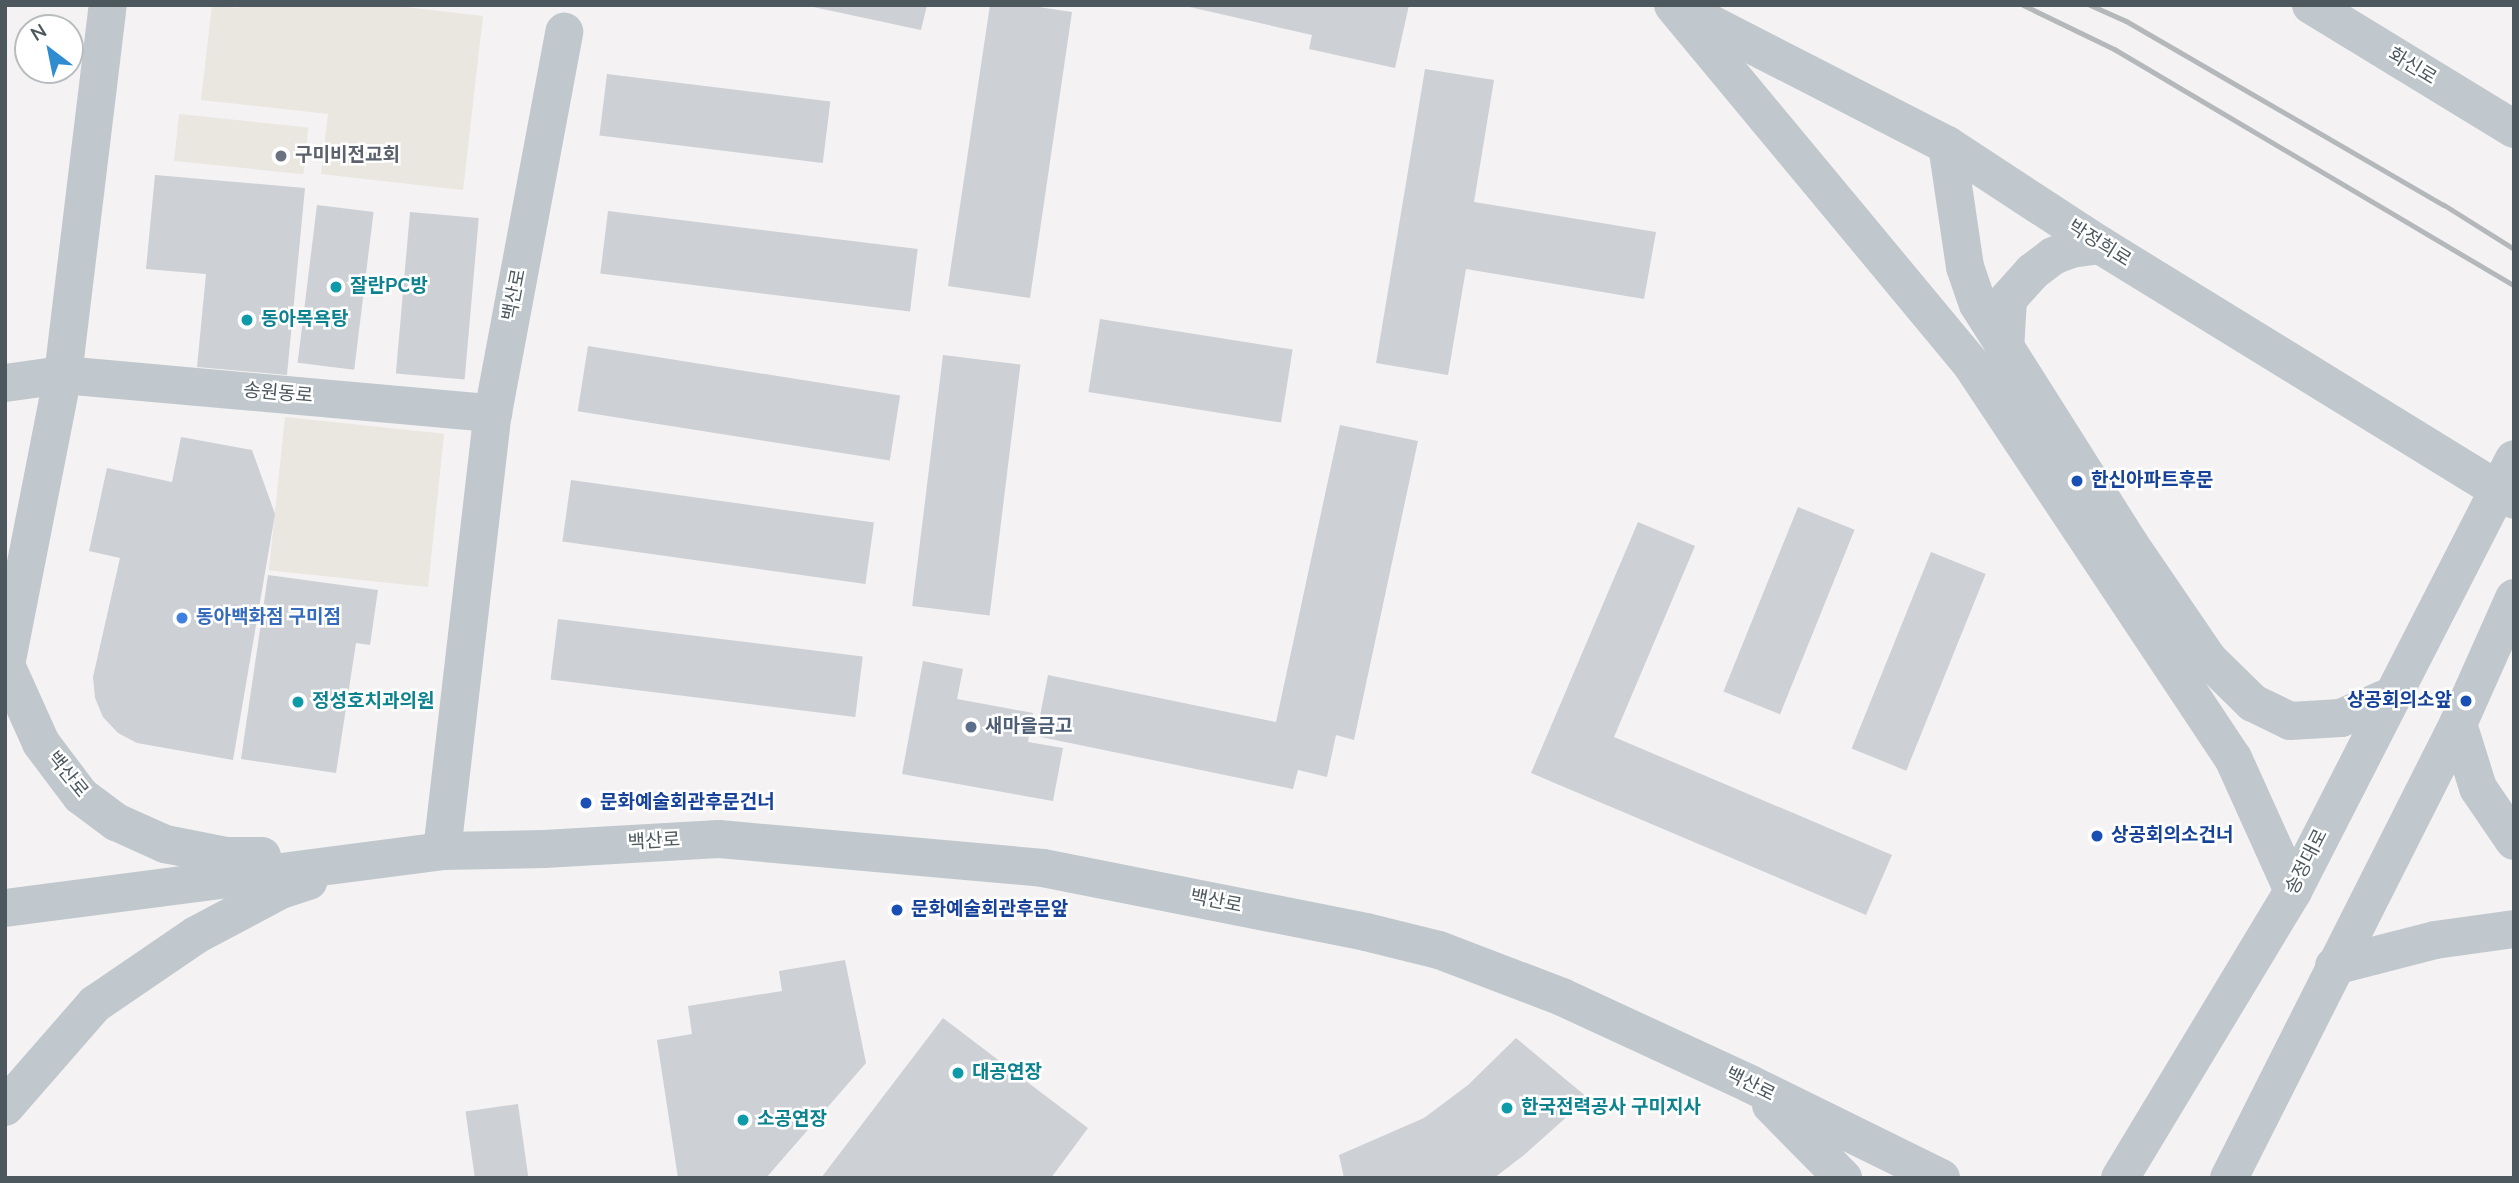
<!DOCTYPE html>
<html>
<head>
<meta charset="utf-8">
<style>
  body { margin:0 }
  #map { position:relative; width:2519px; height:1183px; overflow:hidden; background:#f4f2f3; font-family:"Nunito Sans","Noto Sans KR",sans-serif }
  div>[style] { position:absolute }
  .commercial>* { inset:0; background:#eae6e0; transform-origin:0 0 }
  .building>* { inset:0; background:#cdd0d4; transform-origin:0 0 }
  .minor>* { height:38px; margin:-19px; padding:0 19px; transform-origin:19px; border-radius:19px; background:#c0c8cd }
  .rail>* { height:5px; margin:-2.5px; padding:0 2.5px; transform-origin:2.5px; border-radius:2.5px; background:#b5b8bb }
  .dots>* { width:19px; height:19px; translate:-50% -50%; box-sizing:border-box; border:4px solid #fff; border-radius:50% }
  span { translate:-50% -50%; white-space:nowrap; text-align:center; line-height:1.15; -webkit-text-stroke:5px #fff; paint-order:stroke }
  .street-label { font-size:19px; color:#4c585e }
  .worship-label { font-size:19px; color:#5b616d; font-weight:700 }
  .left { translate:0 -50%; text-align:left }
  .culture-label { font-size:19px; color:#0d838f; font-weight:700 }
  .transit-label { font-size:19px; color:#164399; font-weight:700 }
  .right { translate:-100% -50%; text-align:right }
  .shop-label { font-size:19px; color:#366cbe; font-weight:700 }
  .service-label { font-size:19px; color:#4e5e75; font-weight:700 }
  .frame { position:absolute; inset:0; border:7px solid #4c585e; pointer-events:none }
  .north { position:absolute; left:14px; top:14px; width:70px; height:70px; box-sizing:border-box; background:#fff; border:2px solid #b7bcbf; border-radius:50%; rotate:328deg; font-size:19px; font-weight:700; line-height:28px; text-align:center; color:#4c585e }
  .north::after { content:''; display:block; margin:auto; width:24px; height:32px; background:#308cd1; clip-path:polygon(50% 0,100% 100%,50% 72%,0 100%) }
</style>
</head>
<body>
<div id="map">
  <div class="commercial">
    <div style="clip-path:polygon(212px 5px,239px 8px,240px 5px,388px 5px,483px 16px,463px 190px,321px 174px,328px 114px,201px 100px)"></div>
    <div style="left:179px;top:114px;width:130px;height:47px;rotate:6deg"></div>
    <div style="left:285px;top:417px;width:160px;height:154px;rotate:6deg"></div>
  </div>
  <div class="building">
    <div style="clip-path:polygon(804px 5px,927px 5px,921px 30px)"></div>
    <div style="clip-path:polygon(990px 5px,1025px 5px,1072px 12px,1030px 298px,948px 286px)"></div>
    <div style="clip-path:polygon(1181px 5px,1409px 5px,1395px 68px,1309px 49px,1312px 35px)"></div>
    <div style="clip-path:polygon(1425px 69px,1494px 80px,1474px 202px,1656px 232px,1644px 299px,1466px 269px,1448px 375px,1376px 363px)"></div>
    <div style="left:607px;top:74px;width:225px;height:62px;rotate:7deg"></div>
    <div style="clip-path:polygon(155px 175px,305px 188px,287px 375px,197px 367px,206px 274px,146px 269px)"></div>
    <div style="left:317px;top:205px;width:57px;height:159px;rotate:7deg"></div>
    <div style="left:608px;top:211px;width:312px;height:63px;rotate:7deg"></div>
    <div style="left:410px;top:212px;width:69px;height:162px;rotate:5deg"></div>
    <div style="left:1100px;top:319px;width:195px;height:74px;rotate:9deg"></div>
    <div style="left:588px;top:346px;width:316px;height:66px;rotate:9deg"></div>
    <div style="left:943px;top:355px;width:78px;height:253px;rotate:7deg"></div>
    <div style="clip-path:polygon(1340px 425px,1418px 441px,1354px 740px,1336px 735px,1327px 777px,1298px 770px,1293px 789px,1036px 736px,1048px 675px,1276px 722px)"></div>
    <div style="clip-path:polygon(181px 437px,252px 450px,275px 514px,233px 760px,137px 743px,118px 733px,103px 717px,95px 698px,93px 677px,120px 558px,89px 551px,107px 468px,172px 482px)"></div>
    <div style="left:571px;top:480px;width:306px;height:62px;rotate:8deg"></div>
    <div style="left:1798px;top:507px;width:61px;height:199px;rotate:22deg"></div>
    <div style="clip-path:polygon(1638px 522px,1695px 546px,1614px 737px,1892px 855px,1866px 915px,1531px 773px)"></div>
    <div style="left:1931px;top:552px;width:59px;height:212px;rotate:22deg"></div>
    <div style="clip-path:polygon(268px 575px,378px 590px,370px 645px,356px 643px,336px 773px,241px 759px)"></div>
    <div style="left:558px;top:619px;width:307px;height:61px;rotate:7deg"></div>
    <div style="clip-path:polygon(923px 661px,963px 669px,957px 699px,1033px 713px,1028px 742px,1063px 748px,1053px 801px,902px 774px)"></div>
    <div style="clip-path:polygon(845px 960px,866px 1063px,766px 1178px,678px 1178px,657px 1040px,692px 1034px,688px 1006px,782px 991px,779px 971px)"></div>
    <div style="clip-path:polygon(943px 1018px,1088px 1128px,1051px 1178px,821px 1178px)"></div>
    <div style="clip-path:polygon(1516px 1038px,1588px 1098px,1524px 1155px,1494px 1178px,1344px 1178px,1339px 1155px,1424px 1118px,1468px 1085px)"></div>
    <div style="left:518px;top:1104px;width:75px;height:53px;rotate:82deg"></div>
  </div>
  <div class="minor">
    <div style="left:1673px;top:5px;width:467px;rotate:50.3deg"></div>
    <div style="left:1971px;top:364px;width:473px;rotate:56.4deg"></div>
    <div style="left:2233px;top:758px;width:146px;rotate:65.7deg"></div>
    <div style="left:2311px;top:5px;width:238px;rotate:31.4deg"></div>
    <div style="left:1688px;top:12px;width:291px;rotate:27.2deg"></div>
    <div style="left:1947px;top:145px;width:183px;rotate:33.2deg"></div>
    <div style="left:2100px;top:245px;width:486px;rotate:31.6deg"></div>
    <div style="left:1947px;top:145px;width:123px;rotate:81.6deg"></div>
    <div style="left:1965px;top:267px;width:39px;rotate:71deg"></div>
    <div style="left:1978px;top:304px;width:283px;rotate:57.7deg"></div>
    <div style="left:2129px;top:543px;width:140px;rotate:55.7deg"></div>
    <div style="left:2208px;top:659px;width:63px;rotate:44.4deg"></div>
    <div style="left:2253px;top:703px;width:41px;rotate:25.9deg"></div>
    <div style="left:2290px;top:721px;width:51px;rotate:-3.4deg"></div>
    <div style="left:2341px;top:718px;width:55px;rotate:-23.7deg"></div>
    <div style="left:2005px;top:350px;width:51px;rotate:-86.6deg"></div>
    <div style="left:2008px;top:299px;width:36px;rotate:-48deg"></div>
    <div style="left:2032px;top:272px;width:26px;rotate:-37deg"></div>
    <div style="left:2053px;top:256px;width:19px;rotate:-21deg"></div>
    <div style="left:2071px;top:249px;width:29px;rotate:-8deg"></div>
    <div style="left:5px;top:383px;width:59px;rotate:-7.9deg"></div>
    <div style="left:63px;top:375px;width:432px;rotate:5.1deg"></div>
    <div style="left:6px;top:665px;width:85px;rotate:65.8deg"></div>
    <div style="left:41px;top:743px;width:66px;rotate:53deg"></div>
    <div style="left:81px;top:796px;width:44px;rotate:36.6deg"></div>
    <div style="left:116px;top:822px;width:54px;rotate:24.2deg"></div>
    <div style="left:165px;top:844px;width:62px;rotate:11.1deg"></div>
    <div style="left:226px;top:856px;width:36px"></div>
    <div style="left:5px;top:670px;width:301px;rotate:-78.9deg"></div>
    <div style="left:63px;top:375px;width:373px;rotate:-83.1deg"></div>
    <div style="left:2458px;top:724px;width:67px;rotate:72.6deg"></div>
    <div style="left:2478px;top:788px;width:64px;rotate:55.8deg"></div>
    <div style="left:442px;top:851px;width:441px;rotate:-83.4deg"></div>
    <div style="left:493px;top:413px;width:388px;rotate:-79.4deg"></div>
    <div style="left:5px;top:908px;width:441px;rotate:-7.4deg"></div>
    <div style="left:442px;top:851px;width:102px;rotate:-1.1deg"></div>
    <div style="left:544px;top:849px;width:175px;rotate:-3.3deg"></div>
    <div style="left:719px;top:839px;width:325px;rotate:5.1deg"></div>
    <div style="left:1043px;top:868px;width:329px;rotate:11.2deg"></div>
    <div style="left:1366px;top:932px;width:75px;rotate:13.9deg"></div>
    <div style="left:1439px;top:950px;width:132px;rotate:20.9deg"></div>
    <div style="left:1562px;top:997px;width:207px;rotate:24.8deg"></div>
    <div style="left:1750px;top:1084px;width:213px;rotate:26.2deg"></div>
    <div style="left:2334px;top:966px;width:104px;rotate:-14.4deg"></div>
    <div style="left:2435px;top:940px;width:80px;rotate:-7.9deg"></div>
    <div style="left:1771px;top:1105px;width:103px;rotate:45.4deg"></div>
    <div style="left:5px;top:1107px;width:137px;rotate:-48.9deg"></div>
    <div style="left:95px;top:1004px;width:122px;rotate:-34.3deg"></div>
    <div style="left:196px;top:935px;width:96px;rotate:-27.9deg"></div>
    <div style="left:281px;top:890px;width:29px;rotate:-18deg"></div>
    <div style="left:2120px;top:1178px;width:335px;rotate:-58.9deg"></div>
    <div style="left:2293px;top:891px;width:485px;rotate:-62.9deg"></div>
    <div style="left:2229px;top:1178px;width:508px;rotate:-63.23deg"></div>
    <div style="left:2458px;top:724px;width:138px;rotate:-66deg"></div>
  </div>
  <div class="rail">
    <div style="left:2023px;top:5px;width:101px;rotate:25.8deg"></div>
    <div style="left:2114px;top:49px;width:465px;rotate:30.6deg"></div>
    <div style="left:2090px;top:5px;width:39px;rotate:24deg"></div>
    <div style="left:2126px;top:21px;width:367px;rotate:30.1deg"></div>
    <div style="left:2444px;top:205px;width:83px;rotate:32.2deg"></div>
  </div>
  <div class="dots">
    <div style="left:281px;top:156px;background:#6b7280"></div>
    <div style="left:336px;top:287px;background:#0f9aa8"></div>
    <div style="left:247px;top:320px;background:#0f9aa8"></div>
    <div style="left:2077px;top:481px;background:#1a4fb4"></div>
    <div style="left:182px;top:618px;background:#3f7fe0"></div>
    <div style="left:2466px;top:701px;background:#1a4fb4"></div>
    <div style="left:298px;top:702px;background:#0f9aa8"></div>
    <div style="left:971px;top:727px;background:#5c6f8a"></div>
    <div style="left:586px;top:803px;background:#1a4fb4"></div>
    <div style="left:2097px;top:836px;background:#1a4fb4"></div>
    <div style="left:897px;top:910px;background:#1a4fb4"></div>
    <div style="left:958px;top:1073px;background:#0f9aa8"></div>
    <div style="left:1507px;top:1108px;background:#0f9aa8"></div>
    <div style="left:743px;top:1120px;background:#0f9aa8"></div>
  </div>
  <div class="street-label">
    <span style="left:2412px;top:67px;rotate:31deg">화신로</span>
    <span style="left:2099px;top:244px;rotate:32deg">박정희로</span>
    <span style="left:515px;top:295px;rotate:-79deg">백산로</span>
    <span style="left:278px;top:394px;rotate:5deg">송원동로</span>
    <span style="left:67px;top:775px;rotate:51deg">백산로</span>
    <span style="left:654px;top:842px;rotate:-3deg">백산로</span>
    <span style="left:2307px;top:862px;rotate:-63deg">송정대로</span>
    <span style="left:1216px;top:902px;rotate:11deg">백산로</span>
    <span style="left:1750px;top:1085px;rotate:26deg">백산로</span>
  </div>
  <div class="worship-label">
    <span class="left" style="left:295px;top:156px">구미비전교회</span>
  </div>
  <div class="culture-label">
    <span class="left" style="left:350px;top:287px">잘란PC방</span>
    <span class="left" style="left:261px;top:320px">동아목욕탕</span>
    <span class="left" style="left:312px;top:702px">정성호치과의원</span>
    <span class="left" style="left:972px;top:1073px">대공연장</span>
    <span class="left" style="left:1521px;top:1108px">한국전력공사 구미지사</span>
    <span class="left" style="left:757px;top:1120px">소공연장</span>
  </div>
  <div class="transit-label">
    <span class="left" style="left:2091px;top:481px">한신아파트후문</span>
    <span class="right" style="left:2452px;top:701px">상공회의소앞</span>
    <span class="left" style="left:600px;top:803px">문화예술회관후문건너</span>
    <span class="left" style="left:2111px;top:836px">상공회의소건너</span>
    <span class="left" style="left:911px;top:910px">문화예술회관후문앞</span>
  </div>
  <div class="shop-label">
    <span class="left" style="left:196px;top:618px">동아백화점 구미점</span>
  </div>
  <div class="service-label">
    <span class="left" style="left:985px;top:727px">새마을금고</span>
  </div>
  <div class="frame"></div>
  <div class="north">N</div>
</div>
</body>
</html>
